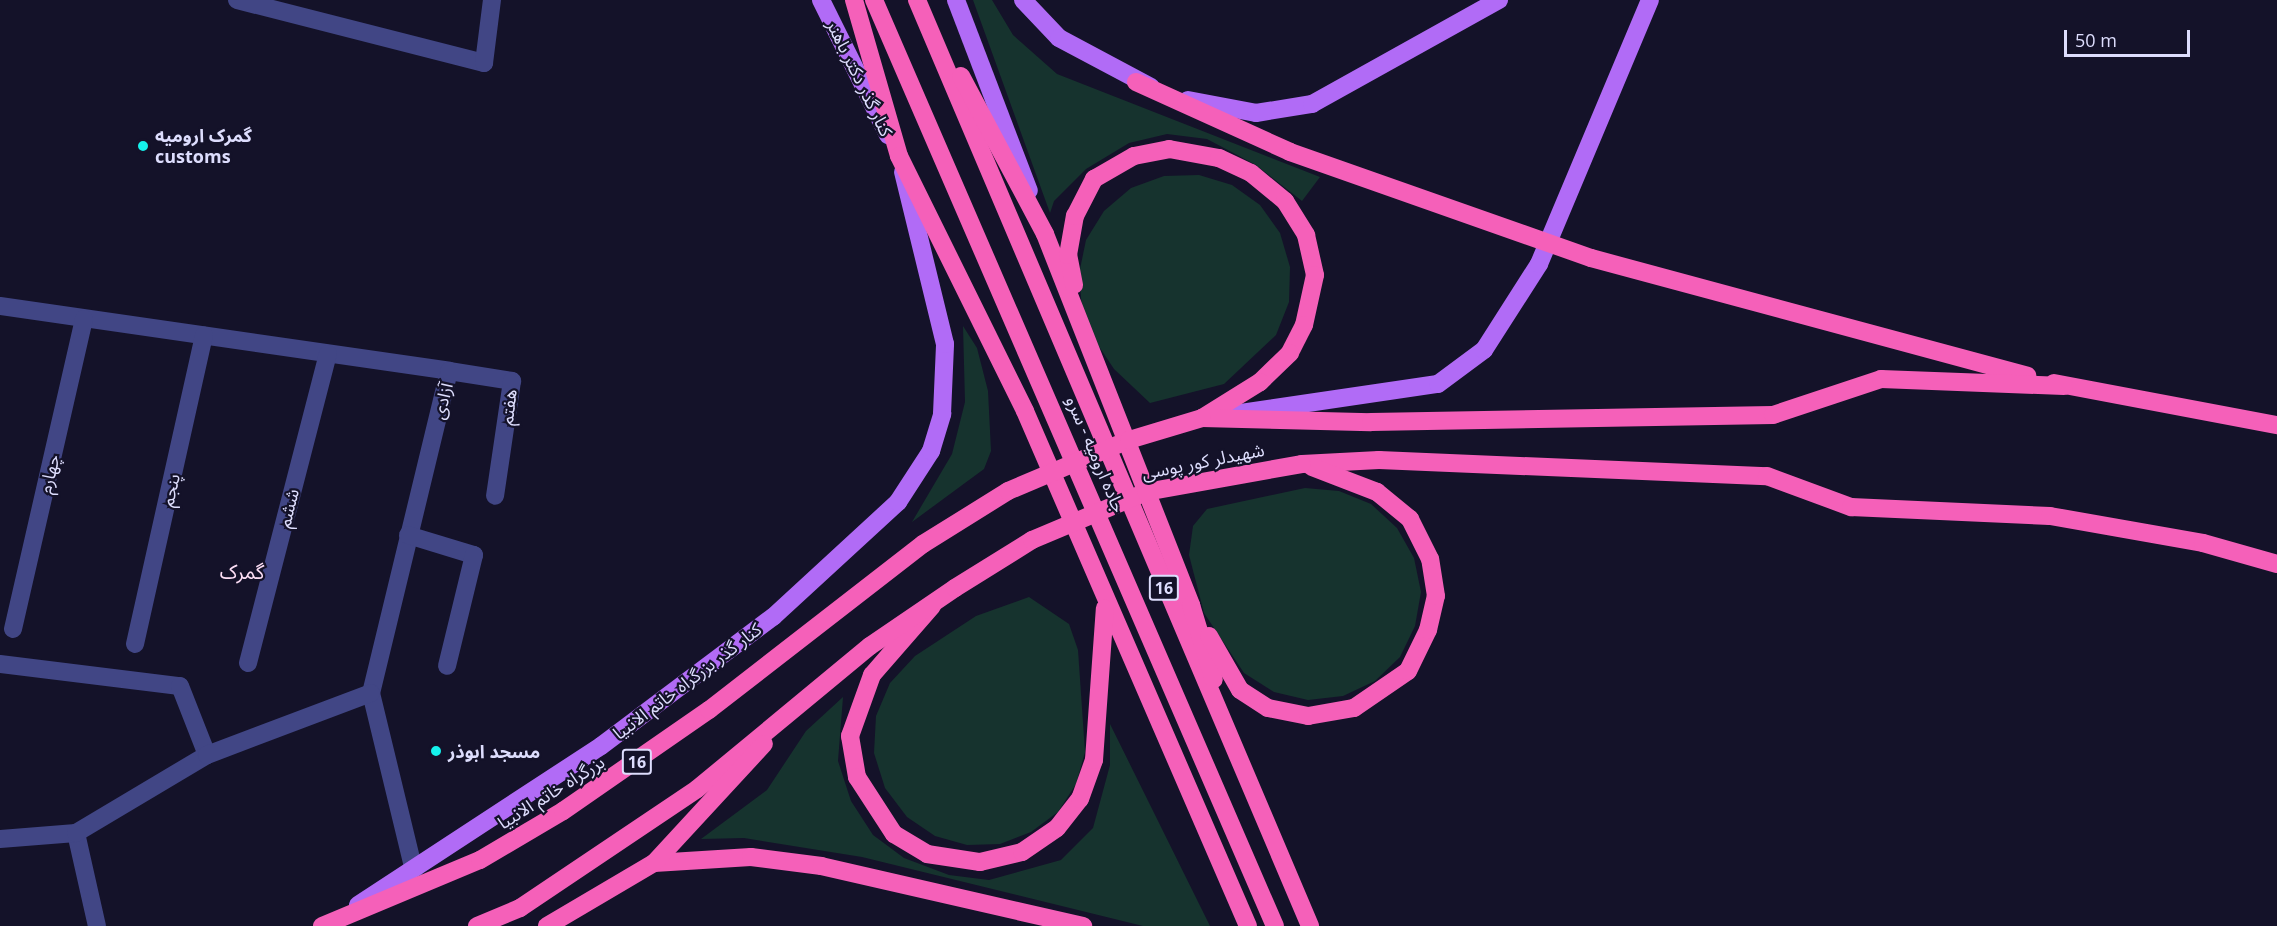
<!DOCTYPE html>
<html>
<head>
<meta charset="utf-8">
<style>
  body { margin:0 }
  #map { position:relative; width:2277px; height:926px; overflow:hidden; background:#141229; font-family:"Open Sans","Noto Sans Arabic",sans-serif }
  div>[style] { position:absolute }
  .green>* { inset:0; background:#16332e }
  .minor>* { height:18px; margin:-9px; padding:0 9px; transform-origin:9px; border-radius:9px; background:#414685 }
  .major>* { height:18px; margin:-9px; padding:0 9px; transform-origin:9px; border-radius:9px; background:#b16bf6 }
  .highway>* { height:18px; margin:-9px; padding:0 9px; transform-origin:9px; border-radius:9px; background:#f560b9 }
  .highway-bridge>* { height:18px; margin:-9px; padding:0 9px; transform-origin:9px; border-radius:9px; background:#f560b9 }
  .dots>* { width:16px; height:16px; translate:-50% -50%; box-sizing:border-box; border:3px solid #141229; border-radius:50% }
  span { translate:-50% -50%; white-space:nowrap; text-align:center; line-height:1.15; -webkit-text-stroke:4.5px #141229; paint-order:stroke }
  .shield-label span { padding:2px 4px; background:#141229; border:2px solid; border-radius:4px; -webkit-text-stroke-width:0 }
  .shield-label { font-size:16px; color:#ddddfd; font-weight:700 }
  .street-label { font-size:18px; color:#ddddfd }
  .poi-label { font-size:18px; color:#ddddfd; font-weight:700 }
  .left { translate:0 -50%; text-align:left }
  .neighbourhood-label { font-size:20px; color:#fddff6 }
  .scale { position:absolute; left:2064px; top:30px; width:126px; height:27px; box-sizing:border-box; border:3px solid #ddddfd; border-top:0; padding-left:8px; font-size:18px; line-height:21px; white-space:nowrap; color:#ddddfd; -webkit-text-stroke:4px #141229; paint-order:stroke }
</style>
</head>
<body>
<div id="map">
  <div class="green">
    <div style="clip-path:polygon(973px 0,992px 0,1013px 35px,1057px 74px,1320px 177px,1302px 201px,1256px 165px,1207px 139px,1167px 134px,1129px 143px,1086px 169px,1054px 201px,1050px 213px)"></div>
    <div style="clip-path:polygon(1199px 175px,1232px 185px,1260px 205px,1280px 233px,1290px 267px,1289px 302px,1276px 335px,1224px 384px,1150px 403px,1114px 369px,1098px 345px,1082px 308px,1079px 274px,1086px 240px,1104px 211px,1131px 188px,1164px 176px)"></div>
    <div style="clip-path:polygon(963px 326px,977px 348px,988px 391px,991px 451px,984px 469px,912px 522px,952px 454px,965px 402px)"></div>
    <div style="clip-path:polygon(1305px 488px,1339px 491px,1371px 504px,1397px 528px,1414px 558px,1421px 592px,1415px 626px,1400px 657px,1375px 681px,1343px 696px,1308px 700px,1274px 692px,1244px 673px,1204px 613px,1189px 555px,1193px 526px,1207px 509px)"></div>
    <div style="clip-path:polygon(1029px 597px,1069px 624px,1078px 650px,1085px 752px,1076px 784px,1058px 812px,1031px 832px,1000px 844px,967px 845px,935px 836px,907px 817px,885px 788px,874px 753px,876px 716px,890px 683px,915px 656px,976px 616px)"></div>
    <div style="clip-path:polygon(843px 697px,838px 761px,851px 801px,873px 835px,904px 858px,949px 875px,989px 880px,1061px 860px,1093px 828px,1110px 765px,1110px 724px,1210px 926px,1143px 926px,862px 857px,744px 838px,701px 839px,767px 790px,806px 731px)"></div>
  </div>
  <div class="minor">
    <div style="left:237px;top:0;width:255px;rotate:14.3deg"></div>
    <div style="left:484px;top:63px;width:64px;rotate:-82.8deg"></div>
    <div style="left:0;top:306px;width:454px;rotate:8.2deg"></div>
    <div style="left:449px;top:371px;width:331px;rotate:103.6deg"></div>
    <div style="left:371px;top:693px;width:183px;rotate:76.4deg"></div>
    <div style="left:449px;top:371px;width:64px;rotate:9deg"></div>
    <div style="left:512px;top:381px;width:116px;rotate:98.4deg"></div>
    <div style="left:408px;top:535px;width:69px;rotate:16.9deg"></div>
    <div style="left:474px;top:555px;width:114px;rotate:103.7deg"></div>
    <div style="left:13px;top:629px;width:318px;rotate:-77.1deg"></div>
    <div style="left:135px;top:644px;width:316px;rotate:-77.4deg"></div>
    <div style="left:248px;top:663px;width:319px;rotate:-75.5deg"></div>
    <div style="left:0;top:664px;width:181px;rotate:7deg"></div>
    <div style="left:180px;top:686px;width:74px;rotate:68.6deg"></div>
    <div style="left:76px;top:833px;width:95px;rotate:77.3deg"></div>
    <div style="left:0;top:839px;width:76px;rotate:-4.5deg"></div>
    <div style="left:76px;top:833px;width:152px;rotate:-30.8deg"></div>
    <div style="left:207px;top:755px;width:175px;rotate:-20.7deg"></div>
  </div>
  <div class="major">
    <div style="left:821px;top:0;width:151px;rotate:63.6deg"></div>
    <div style="left:956px;top:0;width:204px;rotate:69.1deg"></div>
    <div style="left:1023px;top:0;width:52px;rotate:46.5deg"></div>
    <div style="left:1059px;top:38px;width:104px;rotate:28deg"></div>
    <div style="left:1188px;top:100px;width:69px;rotate:10.8deg"></div>
    <div style="left:1256px;top:113px;width:57px;rotate:-9.1deg"></div>
    <div style="left:1312px;top:104px;width:214px;rotate:-29.1deg"></div>
    <div style="left:1234px;top:414px;width:206px;rotate:-8.4deg"></div>
    <div style="left:1438px;top:384px;width:57px;rotate:-36.5deg"></div>
    <div style="left:1484px;top:350px;width:102px;rotate:-57.4deg"></div>
    <div style="left:1539px;top:264px;width:286px;rotate:-67.2deg"></div>
    <div style="left:358px;top:905px;width:290px;rotate:-33.2deg"></div>
    <div style="left:601px;top:746px;width:215px;rotate:-36.9deg"></div>
    <div style="left:773px;top:617px;width:170px;rotate:-42.6deg"></div>
    <div style="left:898px;top:502px;width:61px;rotate:-57.1deg"></div>
    <div style="left:931px;top:451px;width:39px;rotate:-73deg"></div>
    <div style="left:942px;top:414px;width:70px;rotate:-87.5deg"></div>
    <div style="left:945px;top:344px;width:177px;rotate:-103.7deg"></div>
  </div>
  <div class="highway">
    <div style="left:854px;top:0;width:162px;rotate:73.9deg"></div>
    <div style="left:899px;top:156px;width:284px;rotate:63.7deg"></div>
    <div style="left:1025px;top:411px;width:561px;rotate:66.59deg"></div>
    <div style="left:874px;top:0;width:1009px;rotate:66.59deg"></div>
    <div style="left:917px;top:0;width:1006px;rotate:67deg"></div>
    <div style="left:961px;top:76px;width:179px;rotate:62deg"></div>
    <div style="left:1045px;top:234px;width:399px;rotate:68.5deg"></div>
    <div style="left:1191px;top:605px;width:78px;rotate:73deg"></div>
    <div style="left:1136px;top:82px;width:169px;rotate:24.4deg"></div>
    <div style="left:1591px;top:258px;width:452px;rotate:15.1deg"></div>
    <div style="left:1074px;top:285px;width:31px;rotate:-101deg"></div>
    <div style="left:1068px;top:255px;width:40px;rotate:-80deg"></div>
    <div style="left:1075px;top:216px;width:42px;rotate:-62.8deg"></div>
    <div style="left:1094px;top:179px;width:46px;rotate:-29.9deg"></div>
    <div style="left:1134px;top:156px;width:36px;rotate:-11deg"></div>
    <div style="left:1169px;top:149px;width:51px;rotate:10.2deg"></div>
    <div style="left:1219px;top:158px;width:35px;rotate:25deg"></div>
    <div style="left:1251px;top:173px;width:44px;rotate:39.5deg"></div>
    <div style="left:1285px;top:201px;width:40px;rotate:58deg"></div>
    <div style="left:1306px;top:235px;width:41px;rotate:77.3deg"></div>
    <div style="left:1315px;top:275px;width:51px;rotate:102.4deg"></div>
    <div style="left:1304px;top:325px;width:31px;rotate:117deg"></div>
    <div style="left:1290px;top:353px;width:42px;rotate:136deg"></div>
    <div style="left:1260px;top:382px;width:68px;rotate:148.2deg"></div>
    <div style="left:2054px;top:383px;width:227px;rotate:10.7deg"></div>
    <div style="left:1202px;top:418px;width:169px;rotate:1.4deg"></div>
    <div style="left:1371px;top:422px;width:402px;rotate:-1deg"></div>
    <div style="left:1773px;top:415px;width:114px;rotate:-18.4deg"></div>
    <div style="left:1881px;top:379px;width:183px;rotate:2.2deg"></div>
    <div style="left:1302px;top:464px;width:77px;rotate:-3deg"></div>
    <div style="left:1379px;top:460px;width:388px;rotate:2.4deg"></div>
    <div style="left:1767px;top:476px;width:90px;rotate:20.3deg"></div>
    <div style="left:1851px;top:507px;width:199px;rotate:2.6deg"></div>
    <div style="left:2050px;top:516px;width:155px;rotate:10deg"></div>
    <div style="left:2203px;top:543px;width:77px;rotate:15.8deg"></div>
    <div style="left:932px;top:606px;width:91px;rotate:131deg"></div>
    <div style="left:872px;top:675px;width:65px;rotate:109.8deg"></div>
    <div style="left:850px;top:736px;width:42px;rotate:80.3deg"></div>
    <div style="left:857px;top:777px;width:68px;rotate:57deg"></div>
    <div style="left:894px;top:834px;width:39px;rotate:31deg"></div>
    <div style="left:927px;top:854px;width:54px;rotate:8.6deg"></div>
    <div style="left:980px;top:862px;width:43px;rotate:-13.4deg"></div>
    <div style="left:1022px;top:852px;width:42px;rotate:-34.4deg"></div>
    <div style="left:1057px;top:828px;width:37px;rotate:-52deg"></div>
    <div style="left:1080px;top:799px;width:41px;rotate:-70.3deg"></div>
    <div style="left:1094px;top:760px;width:152px;rotate:-85.9deg"></div>
    <div style="left:1209px;top:636px;width:62px;rotate:60.1deg"></div>
    <div style="left:1240px;top:690px;width:33px;rotate:33deg"></div>
    <div style="left:1268px;top:708px;width:41px;rotate:11.3deg"></div>
    <div style="left:1308px;top:716px;width:47px;rotate:-9.9deg"></div>
    <div style="left:1354px;top:708px;width:65px;rotate:-34.4deg"></div>
    <div style="left:1408px;top:671px;width:46px;rotate:-64deg"></div>
    <div style="left:1428px;top:630px;width:35px;rotate:-77deg"></div>
    <div style="left:1436px;top:596px;width:37px;rotate:-99deg"></div>
    <div style="left:1430px;top:559px;width:45px;rotate:-116.6deg"></div>
    <div style="left:1410px;top:519px;width:43px;rotate:-140.7deg"></div>
    <div style="left:1377px;top:492px;width:70px;rotate:-159deg"></div>
    <div style="left:654px;top:863px;width:97px;rotate:-3.5deg"></div>
    <div style="left:751px;top:857px;width:71px;rotate:7.3deg"></div>
    <div style="left:821px;top:866px;width:269px;rotate:12.9deg"></div>
    <div style="left:322px;top:926px;width:171px;rotate:-22.7deg"></div>
    <div style="left:480px;top:860px;width:96px;rotate:-30.6deg"></div>
    <div style="left:563px;top:811px;width:178px;rotate:-34.7deg"></div>
    <div style="left:709px;top:710px;width:271px;rotate:-37.8deg"></div>
    <div style="left:477px;top:926px;width:47px;rotate:-22.7deg"></div>
    <div style="left:520px;top:908px;width:213px;rotate:-33.9deg"></div>
    <div style="left:697px;top:789px;width:224px;rotate:-39.6deg"></div>
    <div style="left:870px;top:646px;width:103px;rotate:-34.3deg"></div>
    <div style="left:547px;top:926px;width:124px;rotate:-30.5deg"></div>
    <div style="left:654px;top:863px;width:162px;rotate:-47.3deg"></div>
  </div>
  <div class="highway-bridge">
    <div style="left:1290px;top:152px;width:319px;rotate:19.4deg"></div>
    <div style="left:923px;top:544px;width:100px;rotate:-31.9deg"></div>
    <div style="left:1008px;top:491px;width:131px;rotate:-22.9deg"></div>
    <div style="left:1129px;top:440px;width:76px;rotate:-16.8deg"></div>
    <div style="left:955px;top:588px;width:91px;rotate:-31.9deg"></div>
    <div style="left:1032px;top:540px;width:124px;rotate:-22.8deg"></div>
    <div style="left:1146px;top:492px;width:158px;rotate:-10.2deg"></div>
  </div>
  <div class="dots">
    <div style="left:143px;top:146px;background:#15f1ec"></div>
    <div style="left:436px;top:751px;background:#15f1ec"></div>
  </div>
  <div class="shield-label">
    <span style="left:1164px;top:588px">16</span>
    <span style="left:637px;top:762px">16</span>
  </div>
  <div class="street-label">
    <span style="left:860px;top:78px;rotate:64deg">کنار گذر دکتر باهنر</span>
    <span style="left:442px;top:401px;rotate:-76deg">آزادی</span>
    <span style="left:508px;top:407px;rotate:-83deg">هفتم</span>
    <span style="left:1096px;top:454px;rotate:67deg">جاده ارومیه - سرو</span>
    <span style="left:1203px;top:461px;rotate:-11deg">شهیدلر کور پوسی</span>
    <span style="left:49px;top:474px;rotate:-77deg">چهارم</span>
    <span style="left:170px;top:490px;rotate:-77deg">پنجم</span>
    <span style="left:288px;top:508px;rotate:-76deg">ششم</span>
    <span style="left:687px;top:681px;rotate:-37deg">کنار گذر بزرگراه خاتم الانبیا</span>
    <span style="left:551px;top:792px;rotate:-32deg">بزرگراه خاتم الانبیا</span>
  </div>
  <div class="poi-label">
    <span class="left" style="left:155px;top:146px">گمرک ارومیه<br>customs</span>
    <span class="left" style="left:448px;top:751px">مسجد ابوذر</span>
  </div>
  <div class="neighbourhood-label">
    <span style="left:242px;top:571px">گمرک</span>
  </div>
  <div class="scale">50 m</div>
</div>
</body>
</html>
